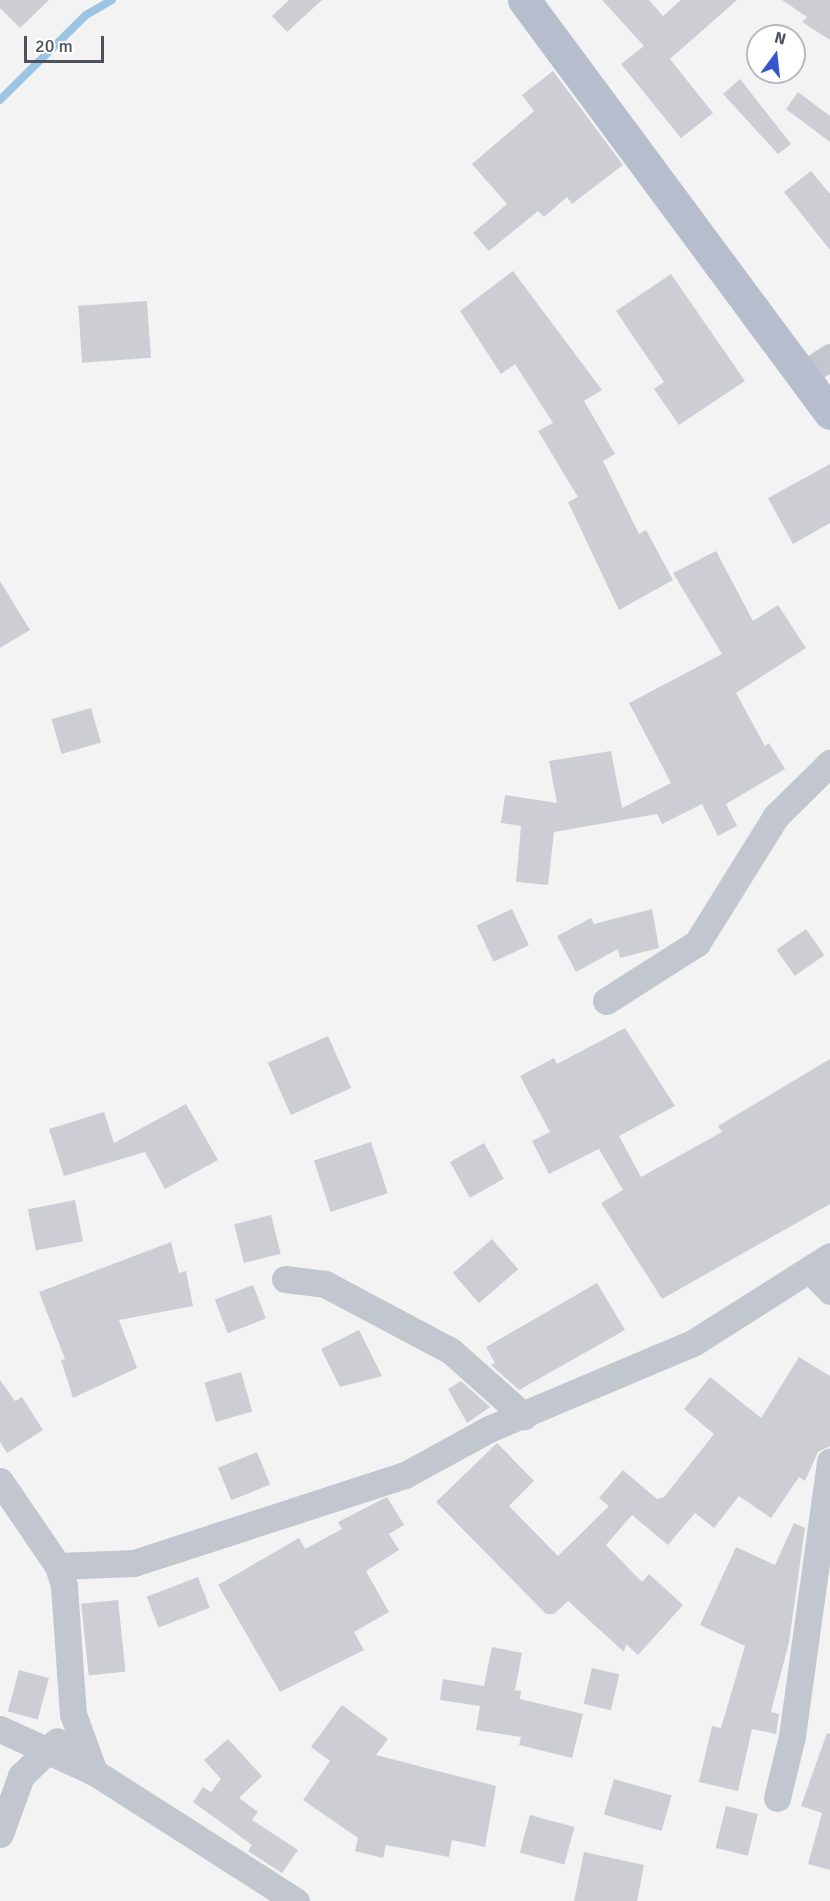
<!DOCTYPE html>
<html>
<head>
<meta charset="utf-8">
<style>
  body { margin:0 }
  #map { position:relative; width:830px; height:1901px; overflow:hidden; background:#f4f3f3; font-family:Signika,sans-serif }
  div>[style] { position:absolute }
  .stream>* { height:8px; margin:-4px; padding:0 4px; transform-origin:4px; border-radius:4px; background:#9bc5e2 }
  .building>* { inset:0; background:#cdced4; transform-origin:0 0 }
  .minor>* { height:27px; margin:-13.5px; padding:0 13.5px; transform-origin:13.5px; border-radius:13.5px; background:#c2c7cf }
  .major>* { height:33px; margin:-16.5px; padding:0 16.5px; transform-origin:16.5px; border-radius:16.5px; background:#b6bdcd }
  span { translate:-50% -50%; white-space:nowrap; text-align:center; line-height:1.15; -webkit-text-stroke:5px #fff; paint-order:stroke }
  .north { position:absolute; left:746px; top:24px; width:60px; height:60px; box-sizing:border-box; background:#fff; border:2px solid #b7babf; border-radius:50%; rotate:15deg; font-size:16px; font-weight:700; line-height:24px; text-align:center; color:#4c525e }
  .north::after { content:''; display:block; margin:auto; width:21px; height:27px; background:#3358ce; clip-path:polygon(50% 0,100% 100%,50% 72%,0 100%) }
  .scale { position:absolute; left:24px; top:36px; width:80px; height:27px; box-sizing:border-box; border:3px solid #4c525e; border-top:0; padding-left:8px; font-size:18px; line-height:21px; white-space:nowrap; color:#4c525e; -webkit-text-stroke:4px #fff; paint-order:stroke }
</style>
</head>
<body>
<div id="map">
  <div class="stream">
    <div style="left:0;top:100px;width:121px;rotate:-44.7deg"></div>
    <div style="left:86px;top:15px;width:30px;rotate:-30deg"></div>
  </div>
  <div class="building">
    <div style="clip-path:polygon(0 0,49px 0,20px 28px,0 8px)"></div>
    <div style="clip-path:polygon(289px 0,322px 0,287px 32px,272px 16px)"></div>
    <div style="clip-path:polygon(602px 0,649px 0,663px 16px,681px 0,737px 0,670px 59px,713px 113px,681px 138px,621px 64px,644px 46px)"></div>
    <div style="clip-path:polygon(782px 0,830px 0,830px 40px,802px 22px,807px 17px)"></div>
    <div style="clip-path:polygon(553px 71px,623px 165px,572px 204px,567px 197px,544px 217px,538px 211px,489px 251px,473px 233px,507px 204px,472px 164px,534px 111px,522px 95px)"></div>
    <div style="clip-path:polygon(740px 79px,791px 144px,778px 154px,723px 94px)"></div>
    <div style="clip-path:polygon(798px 92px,830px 116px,830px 142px,786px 109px)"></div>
    <div style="clip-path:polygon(811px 171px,830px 194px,830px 250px,784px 192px)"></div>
    <div style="clip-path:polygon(513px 271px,602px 390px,584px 401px,615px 454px,603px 461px,639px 534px,646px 530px,673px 580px,619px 610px,568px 502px,578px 497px,538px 431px,553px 423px,515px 364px,501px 374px,460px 311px)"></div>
    <div style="clip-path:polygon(671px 274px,745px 381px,679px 425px,654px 389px,664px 382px,616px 311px)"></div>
    <div style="left:147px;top:301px;width:57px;height:69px;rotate:86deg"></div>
    <div style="clip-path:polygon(830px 464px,830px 523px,793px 544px,768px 498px)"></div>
    <div style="clip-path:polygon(716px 551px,753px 621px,778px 605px,806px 648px,736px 693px,765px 746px,769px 743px,785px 769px,726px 804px,737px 826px,718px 836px,702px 804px,662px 824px,657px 814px,554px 832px,548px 885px,516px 882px,521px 826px,501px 823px,505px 795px,557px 803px,549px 761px,611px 751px,622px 808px,671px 783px,629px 703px,722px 654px,673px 573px)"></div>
    <div style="clip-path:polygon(0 581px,30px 630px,0 648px)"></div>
    <div style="left:91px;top:708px;width:36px;height:41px;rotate:74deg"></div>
    <div style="left:512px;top:909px;width:40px;height:39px;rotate:65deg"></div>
    <div style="clip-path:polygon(652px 909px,659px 948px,620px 958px,618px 949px,576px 972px,557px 936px,591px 918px,594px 924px)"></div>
    <div style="left:806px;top:929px;width:32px;height:36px;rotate:55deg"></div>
    <div style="clip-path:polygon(625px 1028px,675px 1106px,619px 1136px,641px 1177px,722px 1132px,718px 1126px,830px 1059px,830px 1204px,662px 1299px,601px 1203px,623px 1190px,599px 1149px,549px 1174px,532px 1141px,550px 1132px,520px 1076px,554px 1058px,557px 1064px)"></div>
    <div style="left:328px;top:1036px;width:57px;height:66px;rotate:66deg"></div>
    <div style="clip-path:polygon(186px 1104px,218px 1160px,165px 1189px,145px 1152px,64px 1176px,49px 1129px,104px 1112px,114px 1143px)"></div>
    <div style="left:371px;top:1142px;width:54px;height:60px;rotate:72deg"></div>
    <div style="left:484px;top:1143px;width:41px;height:39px;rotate:61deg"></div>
    <div style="left:75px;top:1200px;width:42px;height:48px;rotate:79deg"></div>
    <div style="left:271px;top:1215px;width:40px;height:38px;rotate:76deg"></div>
    <div style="left:492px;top:1239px;width:40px;height:52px;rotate:49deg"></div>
    <div style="clip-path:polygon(171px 1242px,179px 1273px,186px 1271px,193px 1306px,119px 1320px,137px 1368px,73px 1398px,61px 1360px,65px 1359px,39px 1292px)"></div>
    <div style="clip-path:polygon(597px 1283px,625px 1330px,519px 1390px,491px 1365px,495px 1363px,486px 1347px)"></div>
    <div style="left:253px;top:1285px;width:36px;height:41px;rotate:69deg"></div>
    <div style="clip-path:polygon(359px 1330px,382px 1376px,340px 1387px,321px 1349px)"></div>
    <div style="clip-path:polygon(799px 1357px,830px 1376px,830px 1446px,818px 1452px,805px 1481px,799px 1477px,771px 1518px,739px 1496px,714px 1528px,695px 1513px,668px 1545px,632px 1515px,606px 1545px,642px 1582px,649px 1574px,683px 1605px,638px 1655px,626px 1644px,624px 1652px,568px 1601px,554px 1614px,546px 1614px,436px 1502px,497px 1443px,534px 1481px,509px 1506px,558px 1556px,609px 1506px,599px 1498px,623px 1470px,657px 1499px,664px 1497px,714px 1434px,684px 1409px,710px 1377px,761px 1418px)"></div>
    <div style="left:241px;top:1372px;width:41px;height:38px;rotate:74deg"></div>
    <div style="clip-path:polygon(0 1380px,15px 1401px,22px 1397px,43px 1430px,7px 1453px,0 1442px)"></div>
    <div style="clip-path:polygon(461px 1381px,490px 1407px,467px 1423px,448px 1389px)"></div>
    <div style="left:257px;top:1452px;width:35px;height:42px;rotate:68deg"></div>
    <div style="clip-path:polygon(387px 1497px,404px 1525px,389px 1534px,399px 1550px,366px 1571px,389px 1612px,354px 1632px,364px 1650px,280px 1692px,218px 1585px,299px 1538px,305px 1549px,342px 1529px,338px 1522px)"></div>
    <div style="clip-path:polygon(794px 1523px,805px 1528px,789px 1642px,771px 1712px,779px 1714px,776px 1734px,752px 1729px,738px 1791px,699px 1782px,712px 1726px,721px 1728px,745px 1646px,700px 1625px,736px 1547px,775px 1565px)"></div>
    <div style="left:198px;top:1577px;width:33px;height:55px;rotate:69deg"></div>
    <div style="left:118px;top:1600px;width:72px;height:37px;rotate:84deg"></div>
    <div style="clip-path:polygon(492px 1647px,522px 1653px,515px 1690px,521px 1691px,520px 1699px,583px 1714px,572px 1758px,519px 1745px,521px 1737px,476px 1730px,480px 1706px,440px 1700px,443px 1679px,484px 1686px)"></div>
    <div style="left:592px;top:1668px;width:28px;height:37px;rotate:13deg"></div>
    <div style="left:19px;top:1670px;width:31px;height:43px;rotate:15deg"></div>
    <div style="clip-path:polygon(342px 1705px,388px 1739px,376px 1755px,496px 1786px,485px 1847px,452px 1840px,449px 1857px,386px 1845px,383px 1858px,355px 1851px,358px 1838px,303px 1800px,330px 1761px,311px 1747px)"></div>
    <div style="clip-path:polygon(827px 1733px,830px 1734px,830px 1870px,808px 1864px,822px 1813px,801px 1806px)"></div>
    <div style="clip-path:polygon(228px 1739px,262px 1776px,239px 1798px,258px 1812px,252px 1820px,298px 1850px,282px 1873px,248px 1851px,252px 1845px,193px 1802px,203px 1787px,211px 1792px,221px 1779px,204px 1760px)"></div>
    <div style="left:614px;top:1779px;width:60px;height:37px;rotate:16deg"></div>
    <div style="left:726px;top:1806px;width:33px;height:43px;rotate:14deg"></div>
    <div style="left:530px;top:1815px;width:46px;height:39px;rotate:15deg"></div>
    <div style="clip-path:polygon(584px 1852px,644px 1865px,637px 1901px,574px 1901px)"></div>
  </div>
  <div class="minor">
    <div style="left:804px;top:374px;width:31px;rotate:-33deg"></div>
    <div style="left:606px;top:1001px;width:108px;rotate:-32.5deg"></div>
    <div style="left:697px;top:943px;width:150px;rotate:-58.1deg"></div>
    <div style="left:776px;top:816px;width:76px;rotate:-44.5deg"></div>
    <div style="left:811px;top:1271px;width:28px;rotate:46deg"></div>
    <div style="left:285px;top:1279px;width:40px;rotate:7.1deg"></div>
    <div style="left:325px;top:1284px;width:143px;rotate:28deg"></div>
    <div style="left:451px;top:1351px;width:98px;rotate:41.7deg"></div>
    <div style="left:0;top:1481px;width:103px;rotate:55.7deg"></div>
    <div style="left:58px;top:1566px;width:21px;rotate:73deg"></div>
    <div style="left:64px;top:1586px;width:128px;rotate:86deg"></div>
    <div style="left:73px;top:1714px;width:62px;rotate:70.1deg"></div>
    <div style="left:58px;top:1566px;width:76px;rotate:-2.3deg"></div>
    <div style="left:134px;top:1563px;width:285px;rotate:-18deg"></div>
    <div style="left:405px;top:1475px;width:96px;rotate:-28.7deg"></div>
    <div style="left:489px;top:1429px;width:221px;rotate:-22.9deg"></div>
    <div style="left:693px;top:1343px;width:162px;rotate:-32.4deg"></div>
    <div style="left:0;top:1729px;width:103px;rotate:24.6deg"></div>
    <div style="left:94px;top:1772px;width:240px;rotate:32.6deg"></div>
    <div style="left:777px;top:1798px;width:64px;rotate:-76.4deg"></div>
    <div style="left:792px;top:1736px;width:277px;rotate:-82.1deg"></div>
    <div style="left:0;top:1834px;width:62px;rotate:-70.1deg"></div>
    <div style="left:21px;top:1776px;width:50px;rotate:-44.2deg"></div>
  </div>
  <div class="major">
    <div style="left:524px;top:0;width:514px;rotate:53.46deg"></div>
  </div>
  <div class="north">N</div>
  <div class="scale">20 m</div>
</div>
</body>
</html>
